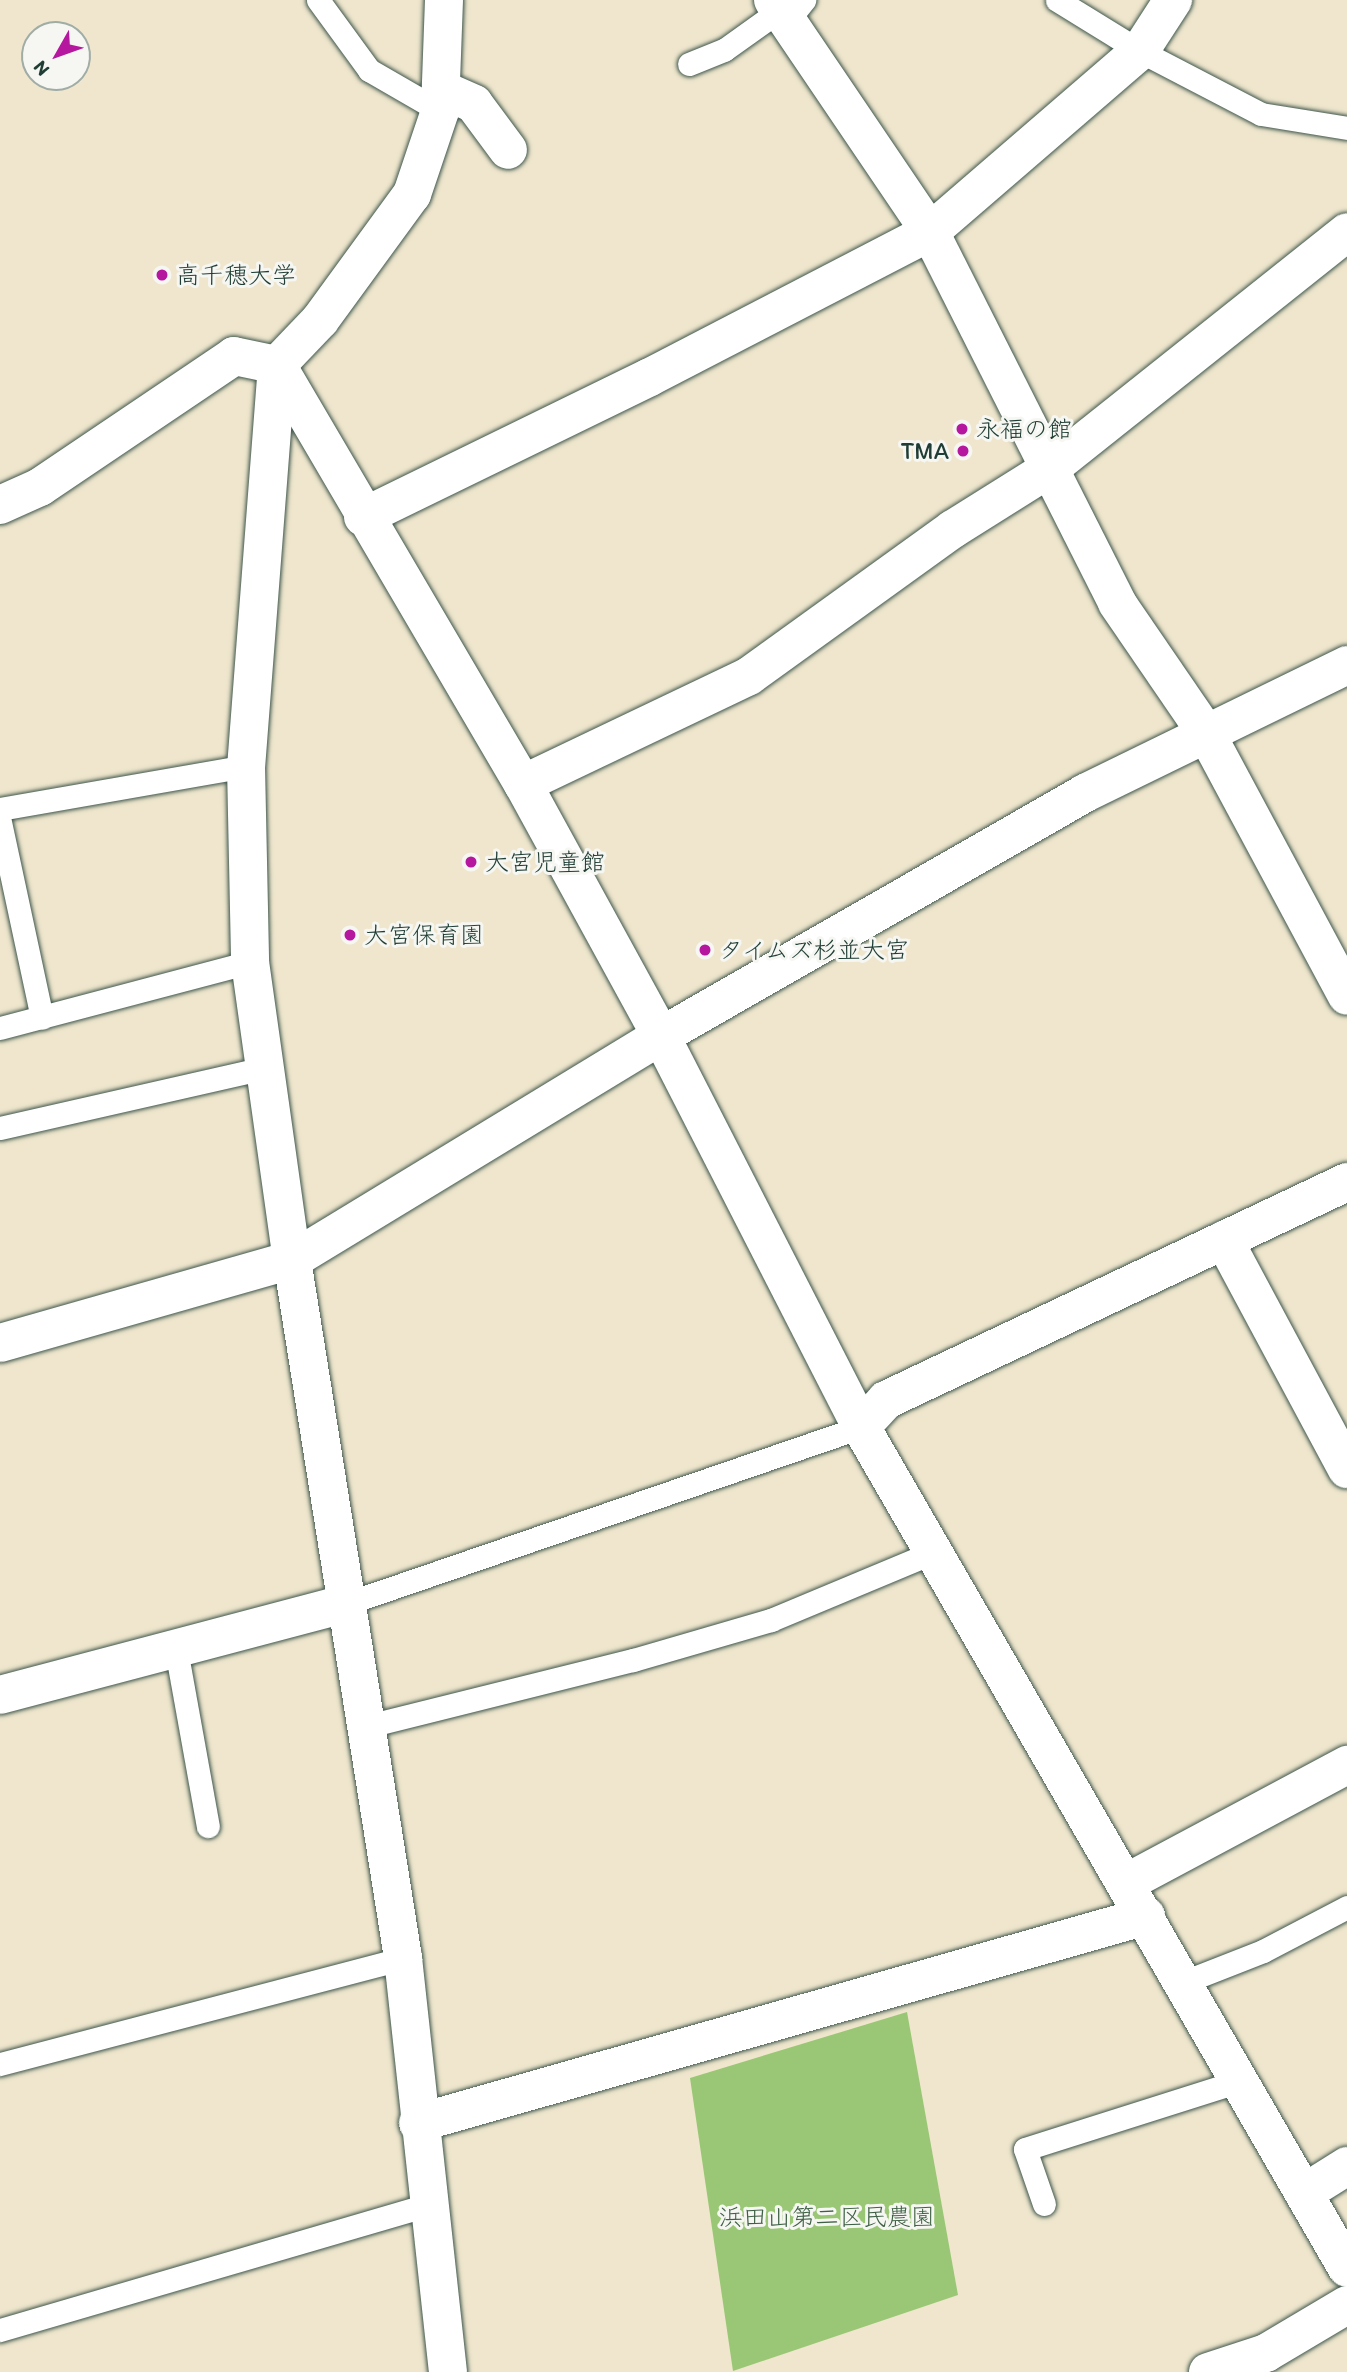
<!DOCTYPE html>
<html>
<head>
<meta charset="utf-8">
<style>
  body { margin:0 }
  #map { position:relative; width:1347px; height:2372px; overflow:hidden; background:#efe6cd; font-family:Itim,"Klee One",sans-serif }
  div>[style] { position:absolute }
  .green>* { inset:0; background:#9ac775 }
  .roads { filter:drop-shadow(0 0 2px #3e564b) drop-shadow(0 0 2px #3e564b) }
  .service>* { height:23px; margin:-11.5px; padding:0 11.5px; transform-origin:11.5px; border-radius:11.5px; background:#fff }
  .minor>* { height:38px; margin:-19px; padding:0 19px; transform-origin:19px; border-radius:19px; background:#fff }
  .tertiary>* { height:38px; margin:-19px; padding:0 19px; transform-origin:19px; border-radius:19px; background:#fff }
  .dots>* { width:19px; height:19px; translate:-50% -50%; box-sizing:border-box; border:4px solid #f6f6f2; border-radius:50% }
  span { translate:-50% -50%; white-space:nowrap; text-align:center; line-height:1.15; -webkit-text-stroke:6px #f6f6f2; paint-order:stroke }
  .poi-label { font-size:24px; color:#1f3d34 }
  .left { translate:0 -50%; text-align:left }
  .right { translate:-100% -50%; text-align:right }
  .park-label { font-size:24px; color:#3e6044 }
  .north { position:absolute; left:21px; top:21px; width:70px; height:70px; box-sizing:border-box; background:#f6f6f2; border:2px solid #a0aca6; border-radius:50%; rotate:230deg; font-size:19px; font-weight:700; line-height:28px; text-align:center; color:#1f3d34 }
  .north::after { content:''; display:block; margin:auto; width:24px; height:32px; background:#b5179e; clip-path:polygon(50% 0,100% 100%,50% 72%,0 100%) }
</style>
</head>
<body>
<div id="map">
  <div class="green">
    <div style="clip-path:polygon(907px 2012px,958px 2295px,733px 2371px,690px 2078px)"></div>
  </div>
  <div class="roads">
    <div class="service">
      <div style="left:318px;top:0;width:87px;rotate:53.9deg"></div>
      <div style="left:369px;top:70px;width:82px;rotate:30deg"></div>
      <div style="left:1057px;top:0;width:97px;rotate:31.6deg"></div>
      <div style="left:1140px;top:51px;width:136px;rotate:27.5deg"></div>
      <div style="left:1261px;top:114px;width:87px;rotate:9.2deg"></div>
      <div style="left:788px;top:20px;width:26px;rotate:-51deg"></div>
      <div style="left:689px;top:64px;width:38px;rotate:-22deg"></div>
      <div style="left:724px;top:50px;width:69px;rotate:-35.5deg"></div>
      <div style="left:0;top:809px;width:250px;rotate:-9.9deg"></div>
      <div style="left:0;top:822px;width:200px;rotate:77.9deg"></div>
      <div style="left:0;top:1028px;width:259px;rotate:-14.8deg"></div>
      <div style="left:0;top:1128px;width:271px;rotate:-12.8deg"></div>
      <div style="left:348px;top:1603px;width:542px;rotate:-18.94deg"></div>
      <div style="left:176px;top:1649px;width:180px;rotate:79.8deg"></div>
      <div style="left:368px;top:1726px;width:273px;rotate:-14deg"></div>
      <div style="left:633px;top:1660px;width:144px;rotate:-16.2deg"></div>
      <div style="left:771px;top:1620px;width:173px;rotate:-22.7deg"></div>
      <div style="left:1184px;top:1982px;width:85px;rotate:-21.4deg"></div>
      <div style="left:1263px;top:1951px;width:95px;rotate:-27.6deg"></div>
      <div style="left:0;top:2064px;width:417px;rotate:-14.7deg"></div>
      <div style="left:1044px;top:2204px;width:58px;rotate:-109.1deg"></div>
      <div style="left:1025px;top:2149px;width:225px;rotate:-17.6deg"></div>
      <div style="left:0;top:2330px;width:445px;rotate:-16.3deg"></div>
    </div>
    <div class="minor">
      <div style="left:444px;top:0;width:111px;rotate:92.1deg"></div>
      <div style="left:440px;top:111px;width:88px;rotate:108.6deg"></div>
      <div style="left:412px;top:194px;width:156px;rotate:126.1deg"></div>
      <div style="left:320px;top:320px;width:62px;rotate:133.7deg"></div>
      <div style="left:277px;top:365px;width:402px;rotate:94.4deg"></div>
      <div style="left:246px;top:766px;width:196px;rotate:88.8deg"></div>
      <div style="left:250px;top:962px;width:301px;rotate:82deg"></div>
      <div style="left:292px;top:1260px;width:707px;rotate:80.96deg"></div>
      <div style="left:403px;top:1958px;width:416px;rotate:83.8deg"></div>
      <div style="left:773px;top:0;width:280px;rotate:55.9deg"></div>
      <div style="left:930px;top:232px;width:415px;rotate:63.2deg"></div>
      <div style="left:1117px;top:603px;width:158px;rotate:55.6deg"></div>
      <div style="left:1206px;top:733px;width:298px;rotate:61.8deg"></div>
      <div style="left:441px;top:89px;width:36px;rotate:24deg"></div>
      <div style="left:474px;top:104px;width:57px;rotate:53.5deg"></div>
      <div style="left:0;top:505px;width:44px;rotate:-24.2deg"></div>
      <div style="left:40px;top:487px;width:234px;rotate:-34deg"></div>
      <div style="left:234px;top:356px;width:44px;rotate:11.8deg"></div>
      <div style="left:277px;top:365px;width:486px;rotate:59.6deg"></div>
      <div style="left:523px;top:784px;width:287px;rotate:61.3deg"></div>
      <div style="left:363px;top:517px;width:319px;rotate:-26deg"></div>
      <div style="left:650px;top:377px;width:315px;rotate:-27.4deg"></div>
      <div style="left:930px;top:232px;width:277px;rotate:-40.8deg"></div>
      <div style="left:1140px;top:51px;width:61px;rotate:-57.1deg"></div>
      <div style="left:523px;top:784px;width:250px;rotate:-25.5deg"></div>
      <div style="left:749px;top:676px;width:251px;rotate:-35.8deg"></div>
      <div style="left:953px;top:529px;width:117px;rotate:-32.1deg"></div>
      <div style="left:1052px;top:467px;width:377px;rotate:-38.5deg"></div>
      <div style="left:1224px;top:1240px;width:260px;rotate:61.8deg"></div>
      <div style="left:0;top:1343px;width:304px;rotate:-15.9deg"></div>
      <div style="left:292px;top:1260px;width:432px;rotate:-31.3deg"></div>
      <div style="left:661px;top:1036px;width:489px;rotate:-29.8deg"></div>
      <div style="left:1085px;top:793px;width:292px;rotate:-26deg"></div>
      <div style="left:861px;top:1427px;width:37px;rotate:-47deg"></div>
      <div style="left:886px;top:1400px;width:510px;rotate:-25.31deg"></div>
      <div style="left:0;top:1695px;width:360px;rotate:-14.8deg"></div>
      <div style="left:1126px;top:1883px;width:251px;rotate:-28.1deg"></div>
      <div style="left:418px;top:2123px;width:757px;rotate:-15.87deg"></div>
      <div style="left:1304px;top:2193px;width:51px;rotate:-32.1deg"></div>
      <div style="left:1208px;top:2372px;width:61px;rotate:-18.1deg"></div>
      <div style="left:1266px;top:2353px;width:94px;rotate:-30.7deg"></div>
    </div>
    <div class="tertiary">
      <div style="left:661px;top:1036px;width:439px;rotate:62.9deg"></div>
      <div style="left:861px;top:1427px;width:971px;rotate:59.98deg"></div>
    </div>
  </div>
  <div class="dots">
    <div style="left:162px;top:275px;background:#b5179e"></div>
    <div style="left:962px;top:429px;background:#b5179e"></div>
    <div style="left:963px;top:451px;background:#b5179e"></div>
    <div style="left:471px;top:862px;background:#b5179e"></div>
    <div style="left:350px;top:935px;background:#b5179e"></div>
    <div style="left:705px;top:950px;background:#b5179e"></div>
  </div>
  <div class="poi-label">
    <span class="left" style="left:176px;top:275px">高千穂大学</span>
    <span class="left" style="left:976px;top:429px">永福の館</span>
    <span class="right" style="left:949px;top:451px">TMA</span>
    <span class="left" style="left:485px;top:862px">大宮児童館</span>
    <span class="left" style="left:364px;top:935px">大宮保育園</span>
    <span class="left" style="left:719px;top:950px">タイムズ杉並大宮</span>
  </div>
  <div class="park-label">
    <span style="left:827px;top:2217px">浜田山第二区民農園</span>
  </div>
  <div class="north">N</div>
</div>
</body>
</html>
